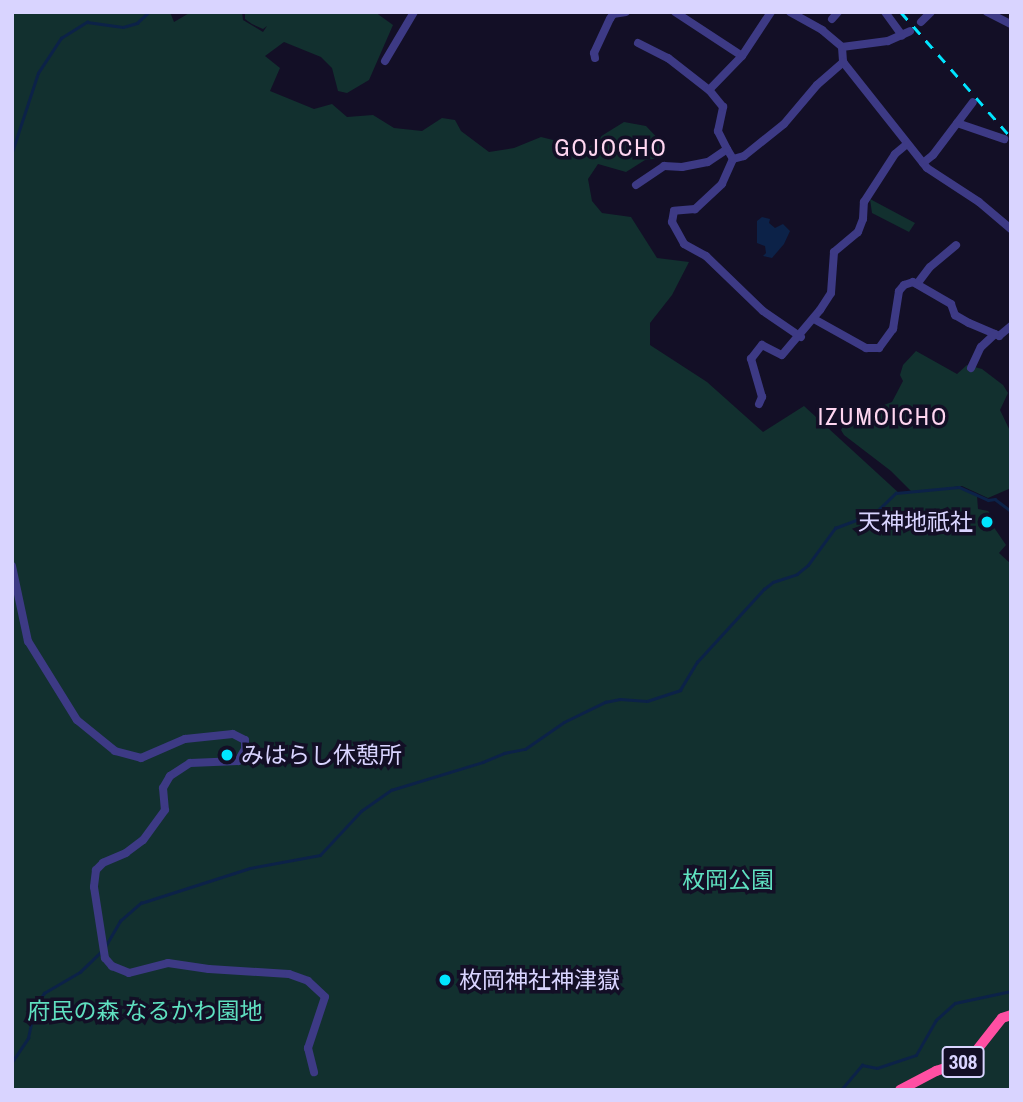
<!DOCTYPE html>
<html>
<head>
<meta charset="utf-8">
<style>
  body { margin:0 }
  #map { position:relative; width:1023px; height:1102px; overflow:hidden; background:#130f26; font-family:"Archivo Narrow","Noto Sans JP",sans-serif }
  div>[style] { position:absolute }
  .green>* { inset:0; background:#12302f }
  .water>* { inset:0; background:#0c2248 }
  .stream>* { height:2.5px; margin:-1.25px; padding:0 1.25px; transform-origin:1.25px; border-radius:1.25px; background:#0c2248 }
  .minor>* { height:8px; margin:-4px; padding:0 4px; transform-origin:4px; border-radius:4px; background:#3d3a85 }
  .highway>* { height:10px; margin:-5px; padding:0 5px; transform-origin:5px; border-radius:5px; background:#ff4fa3 }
  .rail>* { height:2.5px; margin-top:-1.25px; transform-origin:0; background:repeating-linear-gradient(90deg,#00e5ff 0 10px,transparent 0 19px) }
  .dots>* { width:19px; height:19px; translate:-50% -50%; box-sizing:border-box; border:4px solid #130f26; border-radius:50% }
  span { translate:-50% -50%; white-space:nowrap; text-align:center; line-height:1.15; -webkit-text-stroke:7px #130f26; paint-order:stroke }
  .shield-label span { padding:2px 5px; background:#130f26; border:2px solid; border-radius:5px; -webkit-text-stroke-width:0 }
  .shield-label { font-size:21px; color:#d9d4ff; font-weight:700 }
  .poi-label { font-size:23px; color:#d9d4ff }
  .right { translate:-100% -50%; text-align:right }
  .left { translate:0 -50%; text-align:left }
  .park-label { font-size:23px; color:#5fe0c0 }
  .neighbourhood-label { font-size:24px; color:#ffd6f0; letter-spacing:2px }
  .frame { position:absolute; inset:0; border:14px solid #d9d4ff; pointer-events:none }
</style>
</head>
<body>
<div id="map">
  <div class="green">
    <div style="clip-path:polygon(12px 12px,170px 12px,174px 22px,191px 12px,242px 12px,243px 20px,263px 32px,267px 26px,263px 29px,252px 24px,245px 19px,245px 12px,375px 12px,393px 25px,369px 80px,347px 93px,338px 91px,332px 68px,321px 57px,284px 42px,265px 56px,280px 68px,270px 91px,314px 109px,332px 104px,347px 117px,373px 115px,394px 128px,422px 131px,442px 118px,455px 120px,461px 131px,489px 152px,514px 148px,541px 137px,557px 141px,576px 158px,603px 135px,624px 122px,646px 126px,665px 146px,662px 158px,645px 160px,626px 172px,598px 164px,588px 179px,592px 201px,602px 213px,631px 217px,657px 258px,689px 262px,672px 295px,650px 323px,650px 345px,707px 382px,763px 432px,804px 406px,900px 494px,960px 488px,977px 496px,978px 509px,988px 511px,996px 521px,987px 516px,982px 522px,993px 526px,1006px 545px,999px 553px,1011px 564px,1011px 1090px,12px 1090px)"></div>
    <div style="clip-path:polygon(870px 199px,915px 223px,909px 232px,872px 213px)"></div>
    <div style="clip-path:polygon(916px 351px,957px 374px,967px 365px,982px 369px,1003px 385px,1008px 393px,1000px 410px,1011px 433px,1011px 488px,988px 498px,962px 486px,912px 492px,891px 471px,844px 435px,841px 430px,845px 423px,863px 427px,870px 424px,884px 405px,892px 402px,903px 381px,900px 375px,903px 365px)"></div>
  </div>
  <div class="water">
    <div style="clip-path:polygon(762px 217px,770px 219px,769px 223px,775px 228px,783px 224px,790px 231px,784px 244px,772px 258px,763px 256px,766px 253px,765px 246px,757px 243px,757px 221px)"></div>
  </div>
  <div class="stream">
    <div style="left:12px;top:152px;width:83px;rotate:-71.8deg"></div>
    <div style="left:38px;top:73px;width:42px;rotate:-56.7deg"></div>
    <div style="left:61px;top:38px;width:31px;rotate:-32deg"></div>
    <div style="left:87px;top:22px;width:36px;rotate:8deg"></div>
    <div style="left:123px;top:27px;width:15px;rotate:-16deg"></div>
    <div style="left:137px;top:23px;width:16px;rotate:-43deg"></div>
    <div style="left:105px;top:947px;width:30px;rotate:-60deg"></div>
    <div style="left:120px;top:921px;width:28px;rotate:-41deg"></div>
    <div style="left:141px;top:903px;width:114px;rotate:-17.8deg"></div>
    <div style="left:250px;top:868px;width:71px;rotate:-10.5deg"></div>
    <div style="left:320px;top:855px;width:60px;rotate:-47deg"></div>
    <div style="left:361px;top:811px;width:37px;rotate:-35deg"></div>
    <div style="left:391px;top:790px;width:96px;rotate:-16.9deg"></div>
    <div style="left:483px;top:762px;width:23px;rotate:-23deg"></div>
    <div style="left:504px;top:753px;width:21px;rotate:-11deg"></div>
    <div style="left:525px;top:749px;width:47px;rotate:-34.7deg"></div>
    <div style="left:564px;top:722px;width:46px;rotate:-26deg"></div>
    <div style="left:605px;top:702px;width:15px;rotate:-11deg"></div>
    <div style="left:620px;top:699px;width:27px;rotate:4deg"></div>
    <div style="left:647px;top:701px;width:35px;rotate:-18deg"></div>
    <div style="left:680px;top:690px;width:33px;rotate:-59deg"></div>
    <div style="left:697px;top:662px;width:99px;rotate:-47.5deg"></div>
    <div style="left:764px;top:589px;width:11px;rotate:-38deg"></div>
    <div style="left:773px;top:582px;width:25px;rotate:-18deg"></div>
    <div style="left:797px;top:574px;width:14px;rotate:-39deg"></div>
    <div style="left:808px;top:565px;width:46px;rotate:-53.9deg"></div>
    <div style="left:835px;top:528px;width:43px;rotate:-20.6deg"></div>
    <div style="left:875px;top:513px;width:29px;rotate:-44deg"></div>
    <div style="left:896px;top:493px;width:63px;rotate:-5.4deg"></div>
    <div style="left:959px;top:487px;width:32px;rotate:24deg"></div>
    <div style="left:988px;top:500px;width:7px;rotate:-8deg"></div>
    <div style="left:995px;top:499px;width:20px;rotate:37deg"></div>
    <div style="left:12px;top:1062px;width:29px;rotate:-56deg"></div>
    <div style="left:28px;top:1038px;width:30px;rotate:-78deg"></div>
    <div style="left:34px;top:1009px;width:19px;rotate:-58deg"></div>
    <div style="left:44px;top:993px;width:42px;rotate:-30.3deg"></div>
    <div style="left:80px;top:972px;width:29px;rotate:-44deg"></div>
    <div style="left:841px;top:1090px;width:33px;rotate:-50deg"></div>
    <div style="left:862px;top:1065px;width:15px;rotate:11deg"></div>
    <div style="left:877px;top:1068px;width:41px;rotate:-18.4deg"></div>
    <div style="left:916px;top:1055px;width:40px;rotate:-60.3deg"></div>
    <div style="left:936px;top:1020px;width:25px;rotate:-42deg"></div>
    <div style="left:955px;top:1003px;width:57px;rotate:-12.1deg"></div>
  </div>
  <div class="minor">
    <div style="left:675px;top:12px;width:80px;rotate:33.3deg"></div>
    <div style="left:790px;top:12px;width:37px;rotate:29deg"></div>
    <div style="left:822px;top:30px;width:26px;rotate:40deg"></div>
    <div style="left:842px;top:47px;width:15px;rotate:86deg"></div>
    <div style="left:843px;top:62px;width:135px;rotate:51.6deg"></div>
    <div style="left:927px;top:168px;width:62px;rotate:33.2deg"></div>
    <div style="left:979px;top:202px;width:42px;rotate:40.2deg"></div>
    <div style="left:885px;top:12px;width:29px;rotate:54deg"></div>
    <div style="left:987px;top:12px;width:27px;rotate:27deg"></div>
    <div style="left:832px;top:19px;width:9px;rotate:-49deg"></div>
    <div style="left:921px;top:22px;width:14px;rotate:-45deg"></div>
    <div style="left:638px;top:43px;width:34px;rotate:27deg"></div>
    <div style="left:668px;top:58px;width:52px;rotate:38deg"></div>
    <div style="left:842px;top:47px;width:46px;rotate:-7.4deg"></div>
    <div style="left:888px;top:41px;width:24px;rotate:-24deg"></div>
    <div style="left:595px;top:58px;width:5px;rotate:-101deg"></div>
    <div style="left:594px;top:53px;width:38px;rotate:-65deg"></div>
    <div style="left:610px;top:19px;width:6px;rotate:-59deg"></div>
    <div style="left:613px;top:14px;width:13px;rotate:-9deg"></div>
    <div style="left:385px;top:61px;width:57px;rotate:-59.4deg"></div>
    <div style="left:957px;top:123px;width:50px;rotate:18.8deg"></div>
    <div style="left:727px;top:149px;width:12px;rotate:59deg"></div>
    <div style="left:733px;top:159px;width:27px;rotate:114deg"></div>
    <div style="left:722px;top:184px;width:37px;rotate:137deg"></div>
    <div style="left:695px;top:209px;width:21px;rotate:175deg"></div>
    <div style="left:674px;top:211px;width:11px;rotate:100deg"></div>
    <div style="left:672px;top:222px;width:25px;rotate:61deg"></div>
    <div style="left:684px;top:244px;width:25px;rotate:29deg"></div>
    <div style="left:706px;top:256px;width:79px;rotate:44deg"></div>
    <div style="left:763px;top:311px;width:46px;rotate:34.4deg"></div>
    <div style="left:733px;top:159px;width:11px;rotate:-15deg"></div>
    <div style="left:744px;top:156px;width:51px;rotate:-38.7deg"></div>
    <div style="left:784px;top:124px;width:51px;rotate:-49.8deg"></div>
    <div style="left:817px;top:85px;width:35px;rotate:-41deg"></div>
    <div style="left:923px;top:163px;width:13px;rotate:-39deg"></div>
    <div style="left:933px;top:155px;width:66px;rotate:-53deg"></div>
    <div style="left:636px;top:185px;width:34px;rotate:-34deg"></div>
    <div style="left:664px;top:166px;width:18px;rotate:3deg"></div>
    <div style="left:682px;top:167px;width:26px;rotate:-11deg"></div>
    <div style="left:708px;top:162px;width:23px;rotate:-34deg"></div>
    <div style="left:727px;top:149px;width:20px;rotate:-117deg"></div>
    <div style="left:718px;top:131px;width:25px;rotate:-78deg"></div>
    <div style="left:723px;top:107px;width:22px;rotate:-129deg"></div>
    <div style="left:709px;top:90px;width:47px;rotate:-45.9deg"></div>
    <div style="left:742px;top:56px;width:53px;rotate:-56.6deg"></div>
    <div style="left:917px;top:284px;width:21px;rotate:-53deg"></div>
    <div style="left:930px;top:267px;width:34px;rotate:-40deg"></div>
    <div style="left:814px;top:319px;width:60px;rotate:29.1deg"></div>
    <div style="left:866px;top:348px;width:13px"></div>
    <div style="left:879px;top:348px;width:24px;rotate:-54deg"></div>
    <div style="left:893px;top:329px;width:38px;rotate:-81deg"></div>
    <div style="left:899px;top:291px;width:8px;rotate:-50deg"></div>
    <div style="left:904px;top:285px;width:9px;rotate:-18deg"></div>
    <div style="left:913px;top:282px;width:44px;rotate:30.1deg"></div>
    <div style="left:951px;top:304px;width:12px;rotate:70deg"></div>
    <div style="left:955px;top:315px;width:16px;rotate:30deg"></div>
    <div style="left:969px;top:323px;width:33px;rotate:23deg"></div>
    <div style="left:999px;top:336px;width:16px;rotate:-40deg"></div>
    <div style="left:971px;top:368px;width:23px;rotate:-65deg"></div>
    <div style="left:981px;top:347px;width:19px;rotate:-43deg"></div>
    <div style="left:759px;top:404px;width:8px;rotate:-67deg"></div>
    <div style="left:762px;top:397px;width:40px;rotate:-106deg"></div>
    <div style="left:751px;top:359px;width:18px;rotate:-52deg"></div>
    <div style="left:762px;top:345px;width:22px;rotate:27deg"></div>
    <div style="left:782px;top:355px;width:59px;rotate:-49.8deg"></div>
    <div style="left:820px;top:310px;width:20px;rotate:-57deg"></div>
    <div style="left:831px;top:293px;width:41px;rotate:-85.8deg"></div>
    <div style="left:834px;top:252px;width:31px;rotate:-40deg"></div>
    <div style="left:858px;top:232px;width:14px;rotate:-69deg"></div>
    <div style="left:863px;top:219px;width:17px;rotate:-87deg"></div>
    <div style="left:864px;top:202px;width:57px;rotate:-57.1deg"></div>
    <div style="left:895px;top:154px;width:16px;rotate:-40deg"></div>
    <div style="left:12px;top:566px;width:77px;rotate:78deg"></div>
    <div style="left:28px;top:641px;width:93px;rotate:58.2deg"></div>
    <div style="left:77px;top:720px;width:49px;rotate:39.2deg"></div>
    <div style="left:115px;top:751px;width:27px;rotate:15deg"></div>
    <div style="left:141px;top:758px;width:48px;rotate:-23.4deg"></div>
    <div style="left:185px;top:739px;width:48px;rotate:-5.9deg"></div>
    <div style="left:233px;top:734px;width:13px;rotate:27deg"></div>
    <div style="left:245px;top:740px;width:9px;rotate:90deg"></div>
    <div style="left:245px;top:749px;width:14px;rotate:120deg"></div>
    <div style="left:238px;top:761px;width:48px;rotate:177.6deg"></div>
    <div style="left:190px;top:763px;width:24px;rotate:147deg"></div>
    <div style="left:170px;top:776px;width:14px;rotate:120deg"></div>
    <div style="left:163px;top:788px;width:22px;rotate:85deg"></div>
    <div style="left:165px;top:810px;width:37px;rotate:126deg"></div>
    <div style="left:143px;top:840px;width:21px;rotate:143deg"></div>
    <div style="left:126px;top:853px;width:25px;rotate:157deg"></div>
    <div style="left:103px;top:863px;width:10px;rotate:135deg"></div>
    <div style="left:96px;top:870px;width:17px;rotate:97deg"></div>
    <div style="left:94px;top:887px;width:72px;rotate:81.2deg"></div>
    <div style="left:105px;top:958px;width:11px;rotate:49deg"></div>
    <div style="left:112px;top:966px;width:18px;rotate:22deg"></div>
    <div style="left:129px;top:973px;width:40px;rotate:-14.4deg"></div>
    <div style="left:168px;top:963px;width:41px;rotate:8.3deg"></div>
    <div style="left:209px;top:969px;width:80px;rotate:3.6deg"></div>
    <div style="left:289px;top:974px;width:20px;rotate:20deg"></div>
    <div style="left:308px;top:981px;width:23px;rotate:43deg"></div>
    <div style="left:325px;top:997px;width:54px;rotate:108.4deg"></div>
    <div style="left:308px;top:1048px;width:25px;rotate:76deg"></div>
  </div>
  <div class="highway">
    <div style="left:900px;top:1090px;width:41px;rotate:-27.8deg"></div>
    <div style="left:936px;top:1071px;width:35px;rotate:-18deg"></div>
    <div style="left:969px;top:1060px;width:53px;rotate:-51.8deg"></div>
    <div style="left:1002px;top:1018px;width:9px;rotate:-18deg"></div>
  </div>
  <div class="rail">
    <div style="left:901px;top:12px;width:167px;rotate:48.7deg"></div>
  </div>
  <div class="dots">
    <div style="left:987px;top:522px;background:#00e5ff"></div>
    <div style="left:227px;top:755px;background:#00e5ff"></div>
    <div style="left:445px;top:980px;background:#00e5ff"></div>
  </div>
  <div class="shield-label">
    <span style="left:963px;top:1062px">308</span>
  </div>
  <div class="poi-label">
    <span class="right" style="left:973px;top:522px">天神地祇社</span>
    <span class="left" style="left:241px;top:755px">みはらし休憩所</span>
    <span class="left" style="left:459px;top:980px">枚岡神社神津嶽</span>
  </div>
  <div class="park-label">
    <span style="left:728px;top:880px">枚岡公園</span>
    <span style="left:145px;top:1011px">府民の森 なるかわ園地</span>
  </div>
  <div class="neighbourhood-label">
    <span style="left:611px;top:148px">GOJOCHO</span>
    <span style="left:883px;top:417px">IZUMOICHO</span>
  </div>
  <div class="frame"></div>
</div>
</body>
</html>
